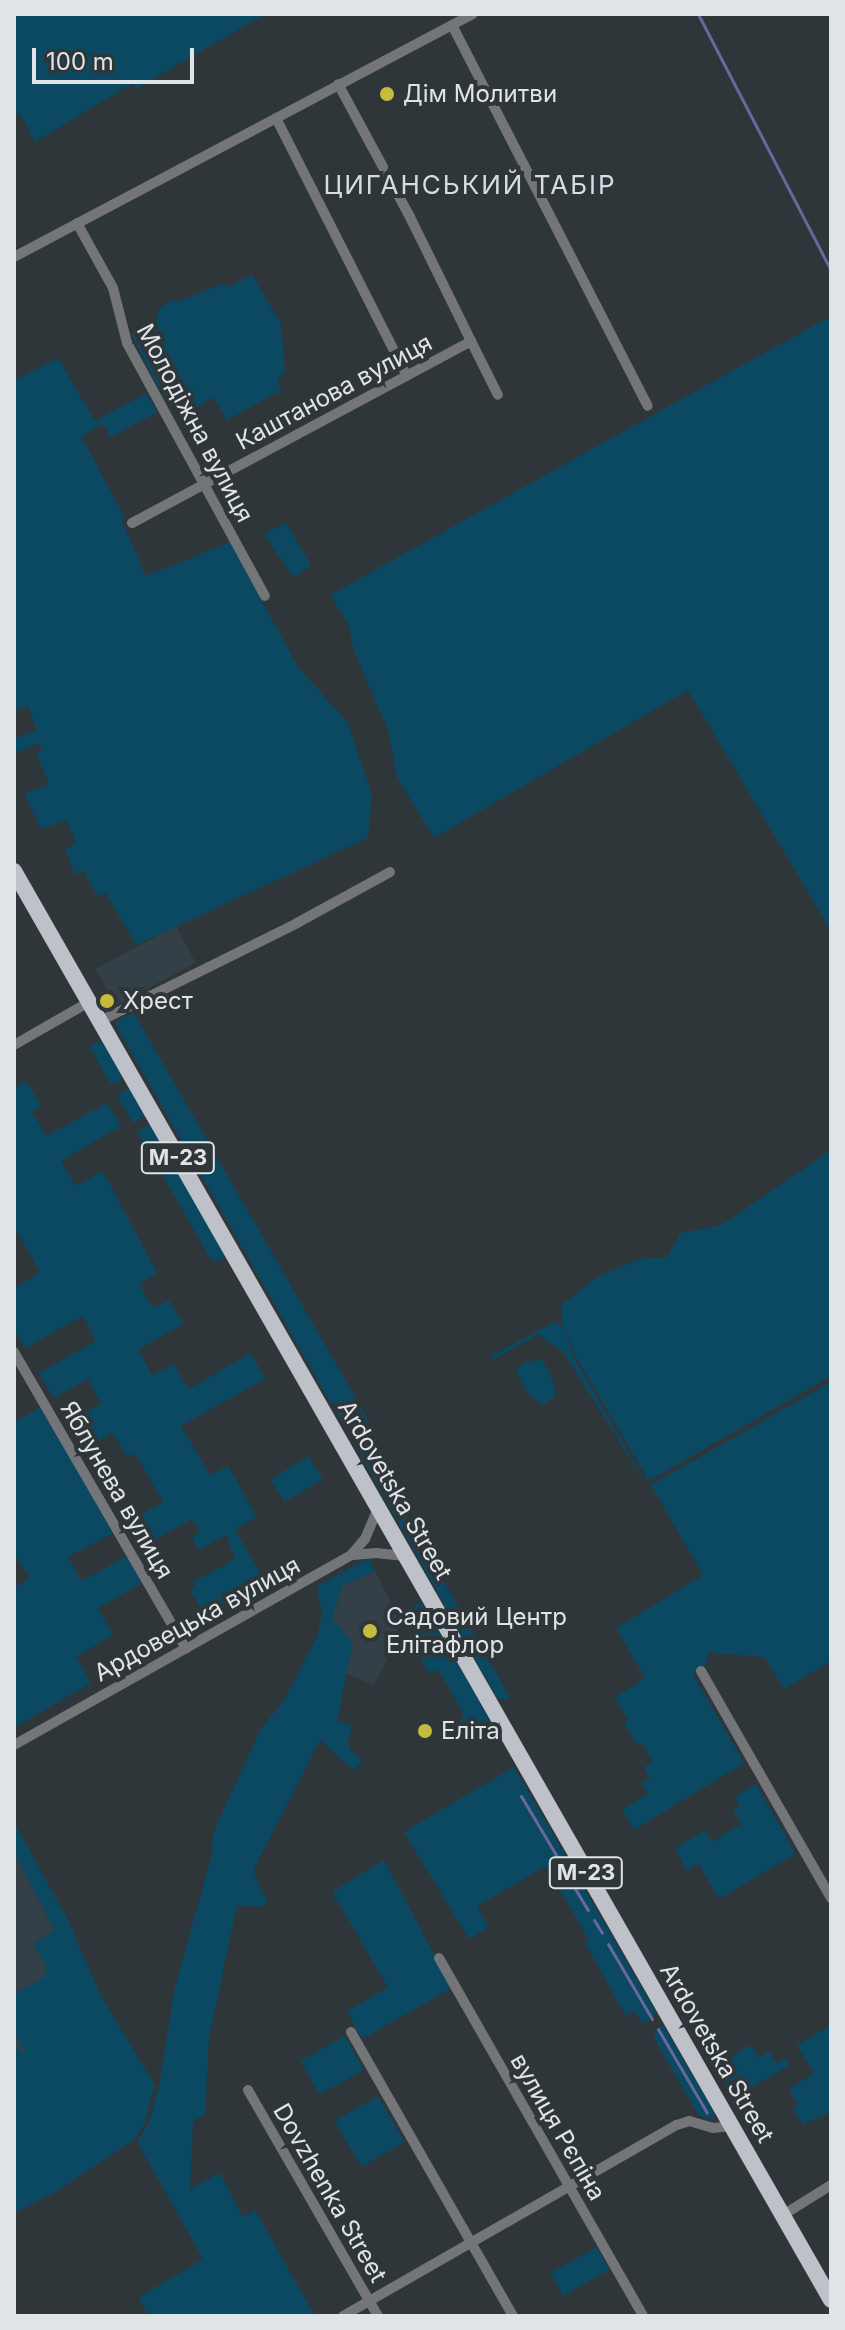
<!DOCTYPE html>
<html>
<head>
<meta charset="utf-8">
<style>
  body { margin:0 }
  #map { position:relative; width:845px; height:2330px; overflow:hidden; background:#2f3639; font-family:Inter,sans-serif }
  div>[style] { position:absolute }
  .built>* { inset:0; background:#344047; transform-origin:0 0 }
  .green>* { inset:0; background:#0b4962; transform-origin:0 0 }
  .stream>* { height:3px; margin:-1.5px; padding:0 1.5px; transform-origin:1.5px; border-radius:1.5px; background:#69689d }
  .minor>* { height:10px; margin:-5px; padding:0 5px; transform-origin:5px; border-radius:5px; background:#747578 }
  .trunk>* { height:16px; margin:-8px; padding:0 8px; transform-origin:8px; border-radius:8px; background:#bec2c8 }
  .dots>* { width:22px; height:22px; translate:-50% -50%; box-sizing:border-box; border:4px solid #2f3639; border-radius:50% }
  span { translate:-50% -50%; white-space:nowrap; text-align:center; line-height:1.15; -webkit-text-stroke:8px #2f3639; paint-order:stroke }
  .shield-label span { padding:2px 6px; background:#2f3639; border:2px solid; border-radius:6px; -webkit-text-stroke-width:0 }
  .shield-label { font-size:22px; color:#e0e4e6; font-weight:700 }
  .poi-label { font-size:24px; color:#e0e4e6 }
  .left { translate:0 -50%; text-align:left }
  .street-label { font-size:24px; color:#e0e4e6 }
  .neighbourhood-label { font-size:26px; color:#d5dde2; letter-spacing:2px }
  .frame { position:absolute; inset:0; border:16px solid #e0e4e6; pointer-events:none }
  .scale { position:absolute; left:32px; top:48px; width:162px; height:36px; box-sizing:border-box; border:4px solid #e0e4e6; border-top:0; padding-left:10px; font-size:24px; line-height:28px; white-space:nowrap; color:#e0e4e6; -webkit-text-stroke:6px #2f3639; paint-order:stroke }
</style>
</head>
<body>
<div id="map">
  <div class="built">
    <div style="left:176px;top:926px;width:42px;height:91px;rotate:62deg"></div>
    <div style="clip-path:polygon(375px 1571px,400px 1621px,392px 1650px,374px 1685px,346px 1673px,352px 1642px,332px 1619px,342px 1586px)"></div>
    <div style="clip-path:polygon(14px 1852px,93px 2004px,14px 2059px)"></div>
  </div>
  <div class="green">
    <div style="clip-path:polygon(14px 14px,265px 14px,136px 89px,133px 83px,35px 142px,20px 113px,14px 116px)"></div>
    <div style="clip-path:polygon(252px 275px,281px 324px,285px 370px,277px 382px,281px 390px,227px 420px,213px 397px,196px 408px,188px 395px,168px 407px,131px 334px,157px 320px,159px 308px,174px 299px,176px 302px,225px 283px,228px 287px)"></div>
    <div style="clip-path:polygon(831px 316px,831px 931px,688px 690px,434px 838px,397px 777px,388px 730px,354px 651px,349px 626px,330px 595px)"></div>
    <div style="clip-path:polygon(58px 358px,95px 421px,146px 393px,157px 412px,111px 437px,103px 424px,81px 436px,125px 518px,121px 520px,146px 576px,230px 542px,298px 667px,348px 723px,372px 794px,368px 838px,136px 945px,106px 893px,97px 896px,84px 871px,75px 875px,65px 849px,76px 844px,67px 820px,41px 829px,24px 794px,49px 784px,36px 753px,42px 750px,39px 743px,14px 754px,14px 739px,37px 730px,28px 706px,14px 711px,14px 380px)"></div>
    <div style="clip-path:polygon(286px 522px,311px 566px,293px 577px,264px 534px)"></div>
    <div style="clip-path:polygon(134px 1013px,370px 1423px,354px 1432px,345px 1428px,117px 1027px,117px 1020px)"></div>
    <div style="clip-path:polygon(98px 1042px,105px 1044px,122px 1075px,120px 1083px,110px 1083px,90px 1047px)"></div>
    <div style="clip-path:polygon(27px 1081px,41px 1106px,32px 1112px,46px 1136px,107px 1103px,121px 1126px,61px 1161px,76px 1186px,103px 1171px,157px 1273px,139px 1284px,153px 1308px,169px 1300px,183px 1324px,138px 1350px,152px 1375px,174px 1364px,189px 1389px,251px 1353px,265px 1379px,181px 1426px,210px 1475px,228px 1466px,257px 1517px,235px 1529px,265px 1582px,205px 1616px,190px 1590px,195px 1587px,193px 1582px,235px 1559px,226px 1535px,199px 1550px,192px 1537px,200px 1532px,192px 1519px,141px 1548px,126px 1523px,163px 1502px,135px 1453px,127px 1457px,113px 1433px,84px 1449px,68px 1422px,101px 1404px,88px 1379px,54px 1398px,39px 1373px,96px 1341px,83px 1316px,25px 1348px,14px 1329px,14px 1288px,40px 1272px,14px 1226px,14px 1088px)"></div>
    <div style="left:130px;top:1088px;width:32px;height:15px;rotate:60deg"></div>
    <div style="clip-path:polygon(150px 1124px,226px 1257px,219px 1261px,211px 1260px,137px 1131px)"></div>
    <div style="clip-path:polygon(831px 1150px,831px 1376px,649px 1481px,576px 1357px,562px 1322px,562px 1304px,599px 1276px,639px 1259px,667px 1257px,680px 1233px,718px 1226px,729px 1220px)"></div>
    <div style="clip-path:polygon(554px 1322px,564px 1328px,574px 1358px,656px 1500px,564px 1353px,538px 1334px,492px 1361px,493px 1355px)"></div>
    <div style="clip-path:polygon(543px 1360px,554px 1383px,555px 1397px,542px 1405px,528px 1394px,516px 1370px,525px 1362px)"></div>
    <div style="clip-path:polygon(831px 1382px,831px 1661px,784px 1689px,765px 1657px,708px 1652px,706px 1665px,693px 1674px,744px 1763px,634px 1830px,622px 1810px,648px 1794px,641px 1783px,650px 1778px,644px 1767px,653px 1762px,642px 1743px,637px 1745px,624px 1723px,628px 1720px,615px 1697px,645px 1678px,616px 1628px,703px 1575px,651px 1485px)"></div>
    <div style="clip-path:polygon(41px 1407px,113px 1533px,68px 1557px,82px 1581px,127px 1556px,142px 1583px,98px 1608px,113px 1635px,76px 1657px,91px 1683px,14px 1728px,14px 1588px,30px 1578px,14px 1554px,14px 1422px)"></div>
    <div style="clip-path:polygon(362px 1439px,510px 1697px,506px 1700px,497px 1698px,354px 1444px)"></div>
    <div style="left:309px;top:1456px;width:27px;height:45px;rotate:59deg"></div>
    <div style="clip-path:polygon(369px 1558px,375px 1571px,342px 1586px,332px 1619px,353px 1642px,337px 1721px,353px 1725px,348px 1739px,351px 1750px,363px 1761px,353px 1770px,320px 1740px,253px 1871px,268px 1902px,261px 1907px,237px 1905px,209px 2038px,205px 2114px,193px 2121px,190px 2189px,220px 2173px,243px 2217px,255px 2210px,315px 2316px,149px 2316px,138px 2298px,203px 2259px,137px 2142px,149px 2122px,159px 2086px,175px 1987px,212px 1854px,213px 1833px,260px 1730px,283px 1702px,317px 1637px,322px 1614px,317px 1586px)"></div>
    <div style="clip-path:polygon(419px 1603px,426px 1607px,492px 1724px,479px 1732px,468px 1734px,459px 1727px,463px 1713px,439px 1671px,427px 1671px,422px 1661px,412px 1616px,414px 1606px)"></div>
    <div style="clip-path:polygon(514px 1767px,656px 2012px,646px 2023px,642px 2024px,634px 2011px,626px 2016px,585px 1943px,589px 1940px,546px 1866px,477px 1906px,489px 1927px,469px 1939px,404px 1832px)"></div>
    <div style="clip-path:polygon(756px 1784px,796px 1854px,719px 1899px,699px 1864px,687px 1871px,675px 1848px,705px 1830px,712px 1842px,741px 1824px,733px 1809px,740px 1805px,735px 1797px)"></div>
    <div style="clip-path:polygon(14px 1822px,69px 1922px,102px 1998px,155px 2085px,145px 2122px,135px 2139px,54px 2193px,14px 2213px,14px 2043px,21px 2053px,25px 2051px,14px 2034px,14px 1997px,17px 1992px,45px 1977px,43px 1973px,48px 1969px,33px 1943px,55px 1931px,14px 1852px)"></div>
    <div style="clip-path:polygon(384px 1860px,452px 1988px,362px 2039px,347px 2012px,388px 1987px,332px 1892px)"></div>
    <div style="clip-path:polygon(663px 2025px,714px 2112px,714px 2120px,699px 2116px,656px 2042px,654px 2033px)"></div>
    <div style="clip-path:polygon(831px 2025px,831px 2112px,803px 2125px,793px 2108px,798px 2105px,789px 2089px,814px 2073px,797px 2045px)"></div>
    <div style="left:345px;top:2036px;width:39px;height:51px;rotate:61deg"></div>
    <div style="clip-path:polygon(751px 2045px,758px 2058px,769px 2051px,776px 2063px,785px 2058px,789px 2065px,734px 2098px,715px 2066px)"></div>
    <div style="left:378px;top:2096px;width:53px;height:50px;rotate:60deg"></div>
    <div style="left:597px;top:2247px;width:26px;height:53px;rotate:61deg"></div>
  </div>
  <div class="stream">
    <div style="left:698px;top:14px;width:289px;rotate:62.6deg"></div>
    <div style="left:521px;top:1796px;width:94px;rotate:59.3deg"></div>
    <div style="left:574px;top:1887px;width:27px;rotate:59deg"></div>
    <div style="left:594px;top:1920px;width:15px;rotate:58deg"></div>
    <div style="left:608px;top:1944px;width:87px;rotate:59.6deg"></div>
    <div style="left:658px;top:2029px;width:97px;rotate:59.7deg"></div>
  </div>
  <div class="minor">
    <div style="left:452px;top:25px;width:428px;rotate:62.8deg"></div>
    <div style="left:276px;top:118px;width:289px;rotate:63.1deg"></div>
    <div style="left:77px;top:223px;width:74px;rotate:61deg"></div>
    <div style="left:113px;top:288px;width:57px;rotate:75.7deg"></div>
    <div style="left:127px;top:343px;width:288px;rotate:61.4deg"></div>
    <div style="left:14px;top:257px;width:519px;rotate:-27.9deg"></div>
    <div style="left:471px;top:341px;width:60px;rotate:63.4deg"></div>
    <div style="left:132px;top:523px;width:385px;rotate:-28.2deg"></div>
    <div style="left:471px;top:341px;width:138px;rotate:-116.2deg"></div>
    <div style="left:410px;top:217px;width:151px;rotate:-118.4deg"></div>
    <div style="left:100px;top:1021px;width:220px;rotate:-26.4deg"></div>
    <div style="left:297px;top:923px;width:106px;rotate:-28.7deg"></div>
    <div style="left:14px;top:1045px;width:86px;rotate:-29.8deg"></div>
    <div style="left:14px;top:1352px;width:343px;rotate:59.9deg"></div>
    <div style="left:353px;top:1555px;width:23px;rotate:-5deg"></div>
    <div style="left:376px;top:1553px;width:29px;rotate:6deg"></div>
    <div style="left:701px;top:1671px;width:262px;rotate:60.2deg"></div>
    <div style="left:14px;top:1745px;width:387px;rotate:-29.4deg"></div>
    <div style="left:351px;top:1555px;width:21px;rotate:-49deg"></div>
    <div style="left:365px;top:1539px;width:34px;rotate:-67deg"></div>
    <div style="left:439px;top:1958px;width:412px;rotate:60.3deg"></div>
    <div style="left:351px;top:2032px;width:327px;rotate:60.3deg"></div>
    <div style="left:248px;top:2090px;width:261px;rotate:60.1deg"></div>
    <div style="left:783px;top:2215px;width:57px;rotate:-32deg"></div>
    <div style="left:343px;top:2316px;width:385px;rotate:-29.8deg"></div>
    <div style="left:677px;top:2125px;width:13px;rotate:-18deg"></div>
    <div style="left:689px;top:2121px;width:25px;rotate:16deg"></div>
    <div style="left:713px;top:2128px;width:18px;rotate:-6deg"></div>
  </div>
  <div class="trunk">
    <div style="left:14px;top:871px;width:1646px;rotate:60.24deg"></div>
  </div>
  <div class="dots">
    <div style="left:387px;top:94px;background:#c6bb3c"></div>
    <div style="left:107px;top:1001px;background:#c6bb3c"></div>
    <div style="left:370px;top:1631px;background:#c6bb3c"></div>
    <div style="left:425px;top:1731px;background:#c6bb3c"></div>
  </div>
  <div class="shield-label">
    <span style="left:178px;top:1158px">М-23</span>
    <span style="left:586px;top:1873px">М-23</span>
  </div>
  <div class="poi-label">
    <span class="left" style="left:403px;top:94px">Дім Молитви</span>
    <span class="left" style="left:123px;top:1001px">Хрест</span>
    <span class="left" style="left:386px;top:1631px">Садовий Центр<br>Елітафлор</span>
    <span class="left" style="left:441px;top:1731px">Еліта</span>
  </div>
  <div class="street-label">
    <span style="left:334px;top:392px;rotate:-28deg">Каштанова вулиця</span>
    <span style="left:195px;top:423px;rotate:62deg">Молодіжна вулиця</span>
    <span style="left:117px;top:1490px;rotate:60deg">Яблунева вулиця</span>
    <span style="left:395px;top:1490px;rotate:60deg">Ardovetska Street</span>
    <span style="left:197px;top:1619px;rotate:-29deg">Ардовецька вулиця</span>
    <span style="left:717px;top:2053px;rotate:60deg">Ardovetska Street</span>
    <span style="left:558px;top:2127px;rotate:60deg">вулиця Рєпіна</span>
    <span style="left:330px;top:2193px;rotate:60deg">Dovzhenka Street</span>
  </div>
  <div class="neighbourhood-label">
    <span style="left:470px;top:185px">ЦИГАНСЬКИЙ ТАБІР</span>
  </div>
  <div class="frame"></div>
  <div class="scale">100 m</div>
</div>
</body>
</html>
